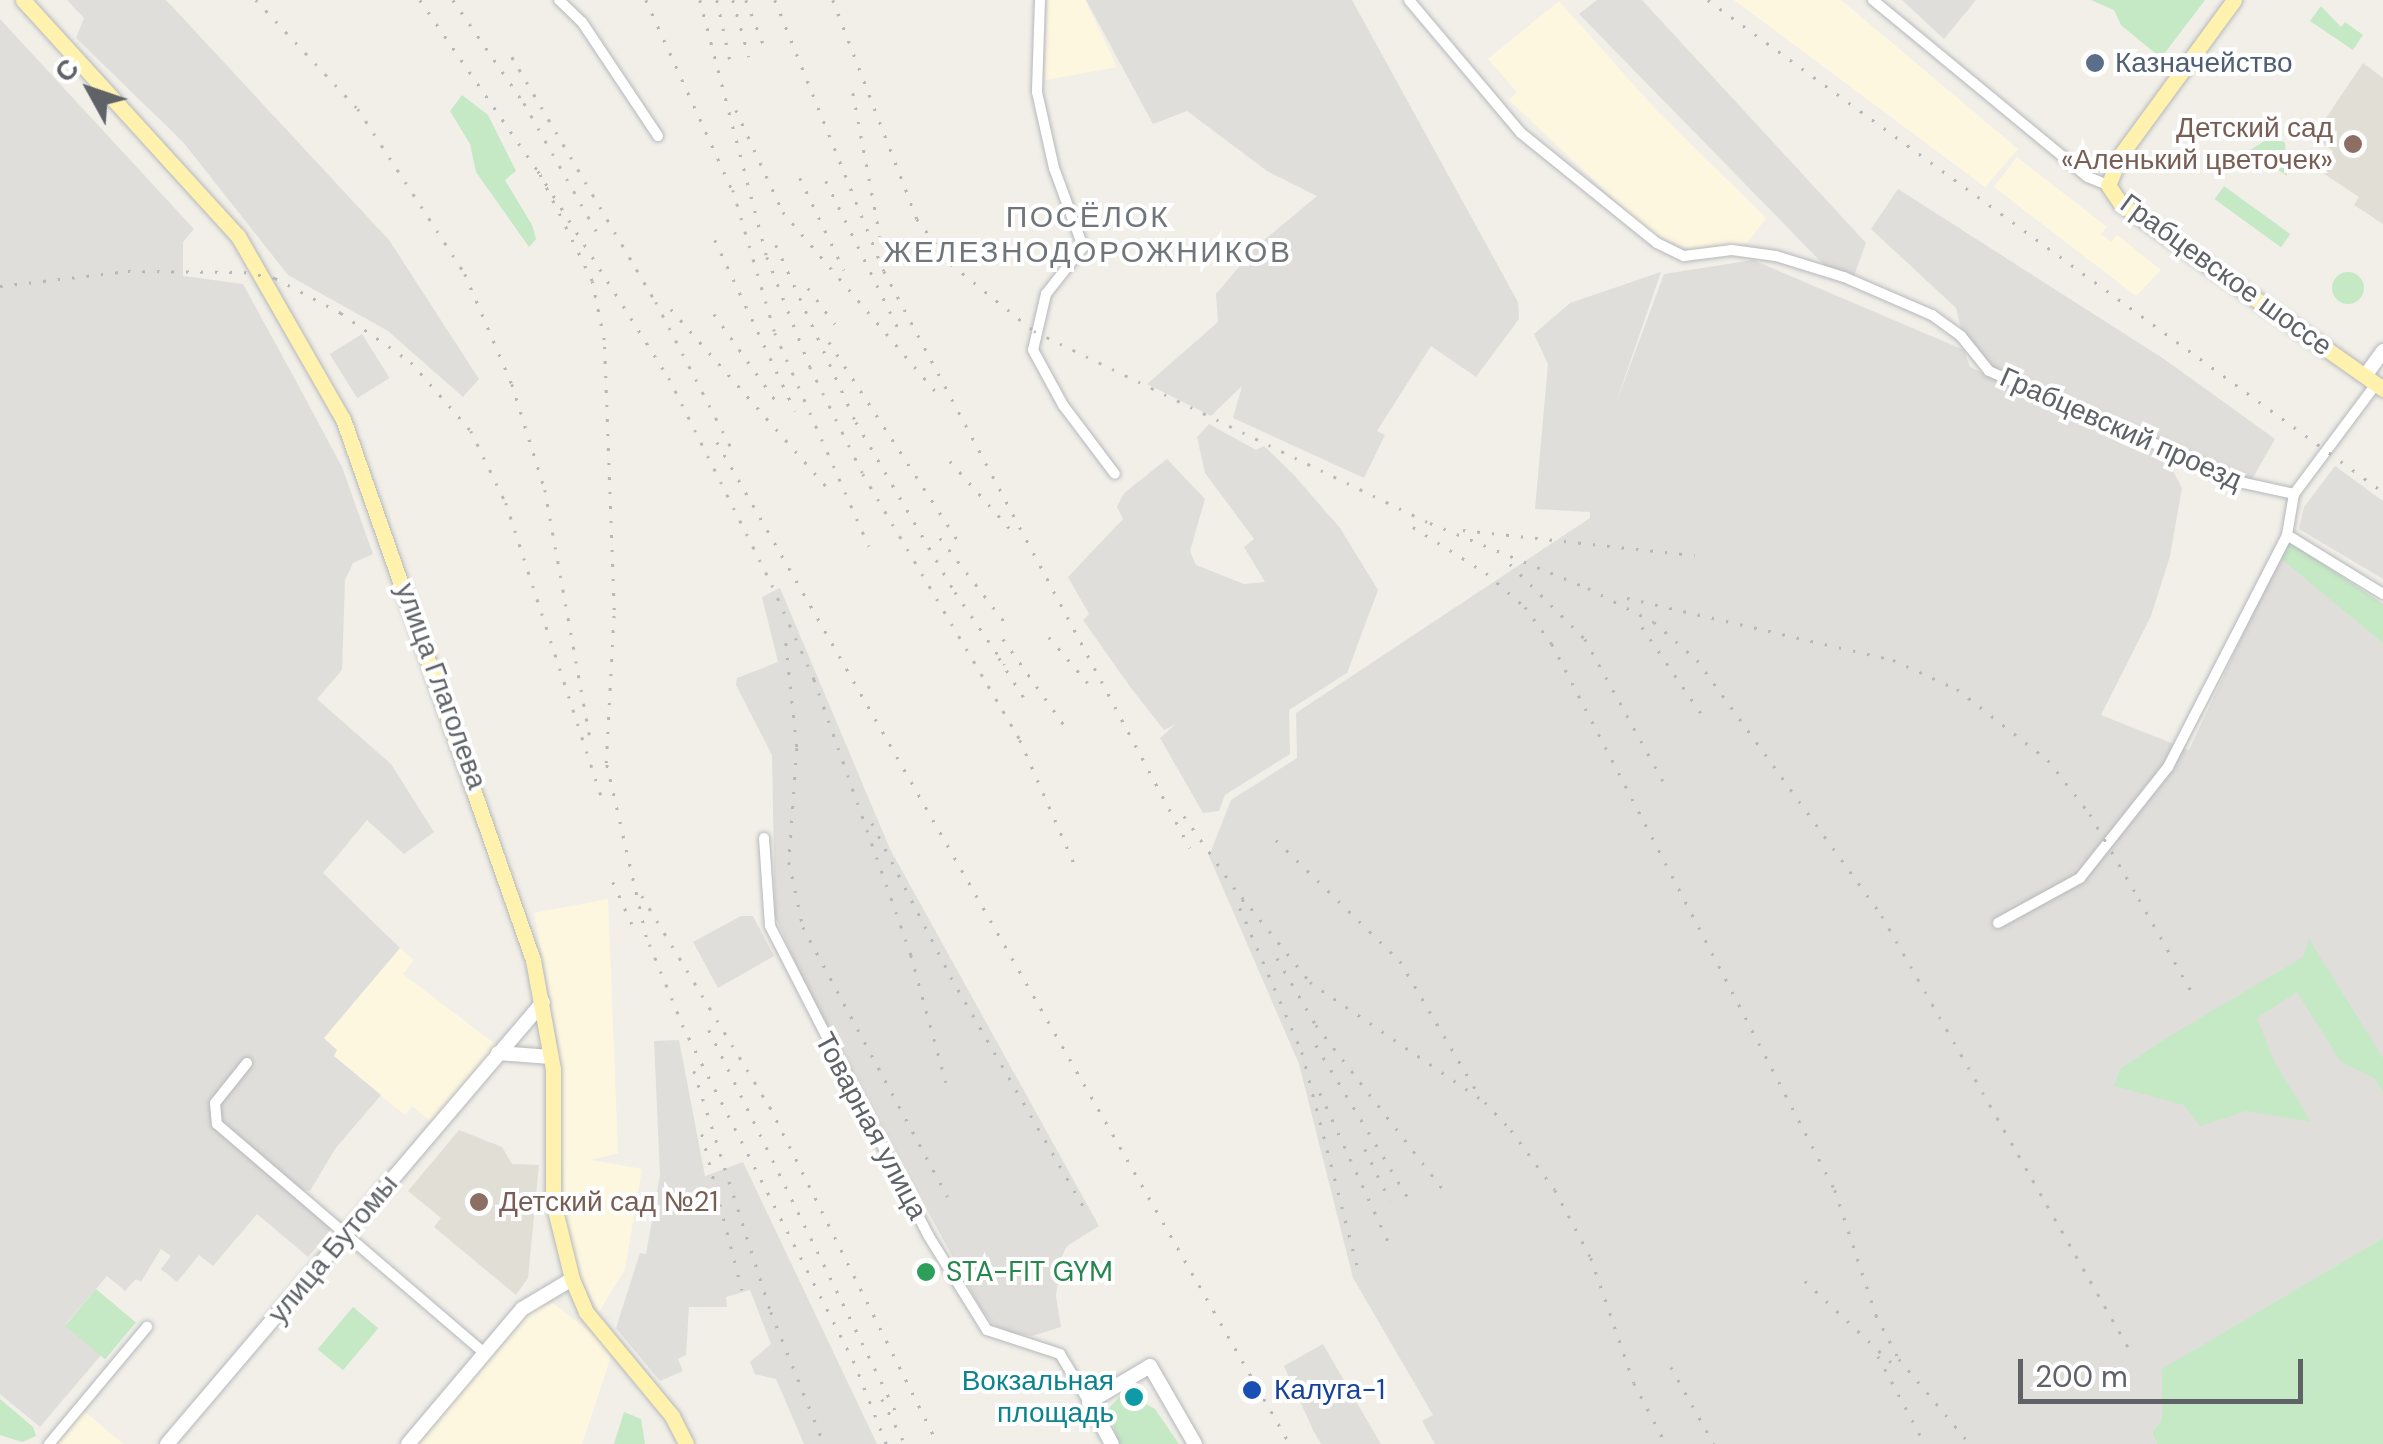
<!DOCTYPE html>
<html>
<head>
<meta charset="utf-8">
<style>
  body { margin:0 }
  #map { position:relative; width:2383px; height:1444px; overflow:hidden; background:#f1efe8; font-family:"DM Sans",sans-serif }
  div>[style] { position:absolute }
  .commercial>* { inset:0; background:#fef7e0 }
  .industrial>* { inset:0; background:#e0deda; transform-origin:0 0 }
  .education>* { inset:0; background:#e1ded6 }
  .green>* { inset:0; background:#c5e8c5; transform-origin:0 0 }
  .round { border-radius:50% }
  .roads { filter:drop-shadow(0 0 2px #b5b8bc) drop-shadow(0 0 2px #b5b8bc) }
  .street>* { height:10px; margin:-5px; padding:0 5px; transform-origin:5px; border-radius:5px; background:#fff }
  .secondary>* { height:14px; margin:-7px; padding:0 7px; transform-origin:7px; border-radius:7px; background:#fff }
  .primary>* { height:15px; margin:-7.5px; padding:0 7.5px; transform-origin:7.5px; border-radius:7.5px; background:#fff2af }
  .rail>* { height:2.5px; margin-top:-1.25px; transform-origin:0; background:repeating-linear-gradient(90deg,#b6b7b8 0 2.5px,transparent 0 14.5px) }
  .dots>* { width:28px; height:28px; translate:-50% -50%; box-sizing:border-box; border:5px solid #fff; border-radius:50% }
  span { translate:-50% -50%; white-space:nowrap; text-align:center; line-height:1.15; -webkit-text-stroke:8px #fff; paint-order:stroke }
  .service-label { font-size:28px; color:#4e5e75 }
  .left { translate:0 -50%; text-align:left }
  .education-label { font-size:28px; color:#785e54 }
  .right { translate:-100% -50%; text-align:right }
  .street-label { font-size:28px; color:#5f6368 }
  .leisure-label { font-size:28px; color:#27864d }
  .culture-label { font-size:28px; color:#0d838f }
  .transit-label { font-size:28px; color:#164399 }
  .neighbourhood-label { font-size:30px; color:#70757a; letter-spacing:2.5px }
  .north { position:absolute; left:40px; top:40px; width:100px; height:100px; -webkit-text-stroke:8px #fff; paint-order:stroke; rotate:310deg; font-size:28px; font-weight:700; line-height:40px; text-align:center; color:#5f6368 }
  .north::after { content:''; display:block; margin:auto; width:35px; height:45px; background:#5f6368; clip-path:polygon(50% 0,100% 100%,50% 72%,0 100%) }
  .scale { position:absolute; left:2018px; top:1359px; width:285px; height:45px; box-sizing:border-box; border:5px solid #5f6368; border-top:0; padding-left:12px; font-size:30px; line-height:35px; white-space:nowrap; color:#5f6368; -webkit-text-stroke:8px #fff; paint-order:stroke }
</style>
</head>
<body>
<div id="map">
  <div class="commercial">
    <div style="clip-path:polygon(1047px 0,1085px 0,1117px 67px,1045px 80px)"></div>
    <div style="clip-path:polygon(1734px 0,1841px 0,2018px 149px,1985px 187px)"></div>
    <div style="clip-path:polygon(1559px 1px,1657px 111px,1766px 218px,1747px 243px,1694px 250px,1651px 234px,1509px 100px,1517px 92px,1488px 59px)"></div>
    <div style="clip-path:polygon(2017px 157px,2107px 227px,2101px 234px,2111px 242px,2117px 235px,2161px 270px,2136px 296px,1994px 187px)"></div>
    <div style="clip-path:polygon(608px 899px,618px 1153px,590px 1160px,642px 1169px,625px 1269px,599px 1312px,579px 1275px,564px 1220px,559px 1047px,534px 913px)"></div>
    <div style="clip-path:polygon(400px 948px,414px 960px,403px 974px,499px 1047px,432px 1123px,412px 1106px,405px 1115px,333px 1056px,323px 1038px)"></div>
    <div style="clip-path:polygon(553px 1303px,613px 1350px,582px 1444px,412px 1444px,519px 1314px)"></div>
    <div style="clip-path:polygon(83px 1410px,123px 1444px,55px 1444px)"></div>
  </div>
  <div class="industrial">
    <div style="clip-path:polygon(67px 0,166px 0,389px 240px,479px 379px,463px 397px,388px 331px,288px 275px,183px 142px,76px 38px,84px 18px)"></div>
    <div style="clip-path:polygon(1086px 0,1352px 0,1518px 302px,1519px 319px,1476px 377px,1431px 346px,1377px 431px,1385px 435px,1364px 478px,1233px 418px,1242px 386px,1211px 416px,1147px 384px,1218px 322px,1216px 294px,1256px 247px,1317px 196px,1267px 171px,1187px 111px,1153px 124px)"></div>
    <div style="clip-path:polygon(1597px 0,1642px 0,1866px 243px,1854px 276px,1827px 268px,1579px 14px)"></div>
    <div style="clip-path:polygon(1902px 0,1976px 0,1944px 39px)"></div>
    <div style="clip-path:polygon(0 19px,194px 229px,183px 242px,183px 276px,243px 284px,296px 381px,342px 467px,373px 554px,353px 563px,345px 580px,342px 670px,317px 699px,391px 764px,434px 832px,404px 854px,367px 820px,323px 873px,400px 948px,324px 1038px,337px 1050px,334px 1056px,381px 1095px,335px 1149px,310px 1191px,284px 1186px,333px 1228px,308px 1257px,257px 1214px,213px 1266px,199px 1255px,177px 1282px,161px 1269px,171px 1256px,161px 1249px,141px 1282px,136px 1279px,125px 1291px,107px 1276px,65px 1325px,101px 1355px,40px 1427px,0 1394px)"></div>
    <div style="clip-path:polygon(1898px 189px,2164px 359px,2275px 439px,2251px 481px,1992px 367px,1961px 328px,1956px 308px,1871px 229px)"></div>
    <div style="clip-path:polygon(1753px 260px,1964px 350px,1970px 367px,2166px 458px,2182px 488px,2170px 556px,2151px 616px,2101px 715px,2189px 750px,2279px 557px,2383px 604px,2383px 1238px,2163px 1369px,2162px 1418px,2152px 1433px,2157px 1444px,1435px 1444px,1422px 1421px,1433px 1415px,1353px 1278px,1299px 1064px,1209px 856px,1231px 800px,1297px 758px,1296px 713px,1590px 518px,1590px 512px,1535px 509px,1548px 364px,1534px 334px,1570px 303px,1661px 272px,1615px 406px,1664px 274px)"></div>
    <div style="left:362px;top:334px;width:52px;height:38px;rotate:58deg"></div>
    <div style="clip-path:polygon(1209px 424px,1256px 450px,1264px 446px,1293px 474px,1340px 528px,1378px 590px,1347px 673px,1289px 710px,1290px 754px,1225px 795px,1219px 811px,1203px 813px,1160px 738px,1176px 724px,1164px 730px,1131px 688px,1083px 620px,1089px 614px,1068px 577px,1123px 519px,1117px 507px,1124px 493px,1167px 459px,1205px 499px,1190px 551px,1196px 565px,1244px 584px,1265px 582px,1244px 547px,1254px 539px,1205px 473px,1197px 437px)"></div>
    <div style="clip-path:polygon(2335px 466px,2383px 501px,2383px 579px,2299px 529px,2304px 507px)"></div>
    <div style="clip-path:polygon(780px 588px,890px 849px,1099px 1226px,1067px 1246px,1061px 1258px,1056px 1296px,1061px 1327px,1032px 1336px,1012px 1333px,994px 1325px,981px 1309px,806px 987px,775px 916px,772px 755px,736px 685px,737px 678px,778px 662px,762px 597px)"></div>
    <div style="clip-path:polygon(741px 916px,753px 916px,774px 956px,718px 988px,693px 942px)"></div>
    <div style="clip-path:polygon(679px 1040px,705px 1176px,743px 1162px,877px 1444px,804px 1444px,776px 1379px,755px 1374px,750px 1362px,771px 1344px,750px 1290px,726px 1297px,727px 1307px,689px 1307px,686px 1355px,678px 1359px,683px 1371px,660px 1381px,616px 1328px,640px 1253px,646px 1254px,660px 1175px,654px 1041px)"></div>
    <div style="clip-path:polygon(1323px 1344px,1350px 1391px,1381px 1444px,1321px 1444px,1314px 1432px,1284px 1366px)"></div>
  </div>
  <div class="education">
    <div style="clip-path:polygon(2363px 63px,2383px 78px,2383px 224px,2354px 205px,2359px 197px,2320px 171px,2333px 151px,2313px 137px)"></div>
    <div style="clip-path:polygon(459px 1130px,502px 1147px,512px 1164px,539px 1165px,528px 1278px,516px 1295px,434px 1227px,441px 1218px,408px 1191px)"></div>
  </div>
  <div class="green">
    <div style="clip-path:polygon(2091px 0,2205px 0,2161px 58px,2121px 25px,2114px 10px)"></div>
    <div style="clip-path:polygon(2321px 6px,2341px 27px,2345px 22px,2363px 35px,2353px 50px,2310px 21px)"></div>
    <div style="clip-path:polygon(462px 95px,488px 115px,516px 171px,505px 180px,532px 225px,536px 239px,529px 247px,476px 172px,470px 144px,450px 111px)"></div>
    <div style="clip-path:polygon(2274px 135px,2285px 143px,2287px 176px,2250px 150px)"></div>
    <div style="left:2224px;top:186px;width:82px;height:16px;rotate:36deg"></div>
    <div class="round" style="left:2332px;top:272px;width:32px;height:32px"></div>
    <div style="clip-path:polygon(2290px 542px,2383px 604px,2383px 643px,2279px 557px)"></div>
    <div style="clip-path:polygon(2309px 939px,2383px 1058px,2383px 1092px,2374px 1078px,2341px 1062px,2297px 992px,2257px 1018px,2274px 1061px,2311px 1122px,2246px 1111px,2200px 1126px,2184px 1105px,2114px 1086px,2120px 1069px,2165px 1039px,2303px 957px)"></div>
    <div style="clip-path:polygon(2383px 1238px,2383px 1444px,2157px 1444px,2152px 1433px,2162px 1418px,2162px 1369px)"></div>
    <div style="left:96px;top:1289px;width:52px;height:48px;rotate:40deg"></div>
    <div style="left:353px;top:1307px;width:33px;height:55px;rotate:40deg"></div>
    <div style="clip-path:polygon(1124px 1392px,1155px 1409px,1179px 1444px,1119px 1444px,1108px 1409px)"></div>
    <div style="clip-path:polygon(0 1399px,33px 1427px,36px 1436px,22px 1442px,0 1435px)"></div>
    <div style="clip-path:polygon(624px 1412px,641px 1419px,645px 1444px,614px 1444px)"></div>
  </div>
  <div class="roads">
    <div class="street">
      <div style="left:559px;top:0;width:32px;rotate:44deg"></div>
      <div style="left:582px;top:22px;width:137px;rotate:56.3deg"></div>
      <div style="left:1040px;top:0;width:92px;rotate:91.9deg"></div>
      <div style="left:1037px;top:92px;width:78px;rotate:77.4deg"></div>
      <div style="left:1054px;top:168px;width:84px;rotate:69.8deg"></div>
      <div style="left:1083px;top:247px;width:60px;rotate:128.2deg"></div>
      <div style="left:1046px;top:294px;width:57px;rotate:103.1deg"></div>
      <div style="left:1033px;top:350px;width:63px;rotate:61.4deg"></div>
      <div style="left:1063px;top:405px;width:86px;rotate:53deg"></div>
      <div style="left:1409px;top:0;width:174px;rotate:49.9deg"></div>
      <div style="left:1521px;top:133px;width:175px;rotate:39deg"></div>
      <div style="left:1657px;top:243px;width:30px;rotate:26deg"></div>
      <div style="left:1684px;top:256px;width:48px;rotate:-7.1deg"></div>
      <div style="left:1732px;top:250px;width:44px;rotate:7.8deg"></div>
      <div style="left:1776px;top:256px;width:71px;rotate:17.2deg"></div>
      <div style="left:1844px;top:277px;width:96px;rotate:23.4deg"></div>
      <div style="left:1932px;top:315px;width:36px;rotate:36deg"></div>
      <div style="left:1961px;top:336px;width:45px;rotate:51.3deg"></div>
      <div style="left:1989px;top:371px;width:279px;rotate:23.7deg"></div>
      <div style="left:2244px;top:483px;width:51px;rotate:12.4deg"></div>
      <div style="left:1873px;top:0;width:278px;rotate:39.5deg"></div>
      <div style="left:2088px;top:177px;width:22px;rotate:22deg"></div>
      <div style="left:2287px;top:535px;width:113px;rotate:31.6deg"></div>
      <div style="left:764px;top:838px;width:88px;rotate:86.1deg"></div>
      <div style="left:770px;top:926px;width:347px;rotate:62.9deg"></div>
      <div style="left:928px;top:1235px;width:112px;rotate:58.2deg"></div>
      <div style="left:987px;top:1330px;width:77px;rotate:18.2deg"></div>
      <div style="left:1060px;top:1354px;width:56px;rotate:58.9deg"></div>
      <div style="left:1998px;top:923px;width:94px;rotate:-28.8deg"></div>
      <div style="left:2080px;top:878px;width:142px;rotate:-51.6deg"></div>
      <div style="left:2168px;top:767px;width:261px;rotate:-62.8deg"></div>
      <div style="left:2287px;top:535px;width:42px;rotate:-80.3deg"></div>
      <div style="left:2294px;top:494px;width:137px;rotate:-53.3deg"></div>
      <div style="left:247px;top:1063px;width:51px;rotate:128.7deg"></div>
      <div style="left:215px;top:1103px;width:21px;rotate:85deg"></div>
      <div style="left:217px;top:1124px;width:352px;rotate:40.6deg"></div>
      <div style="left:49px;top:1444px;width:153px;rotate:-50.1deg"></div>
    </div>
    <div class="secondary">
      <div style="left:2365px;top:376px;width:31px;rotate:-54deg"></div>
      <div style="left:498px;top:1053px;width:53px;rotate:4.3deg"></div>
      <div style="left:167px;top:1444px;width:580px;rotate:-49.61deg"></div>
      <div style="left:408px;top:1444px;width:177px;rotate:-49.8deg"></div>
      <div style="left:522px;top:1309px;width:58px;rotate:-31deg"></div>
      <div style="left:1112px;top:1444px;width:48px;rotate:-118.7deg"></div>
      <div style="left:1089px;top:1402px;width:71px;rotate:-30.5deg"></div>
      <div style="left:1150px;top:1366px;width:90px;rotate:60deg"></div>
    </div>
    <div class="primary">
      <div style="left:23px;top:0;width:319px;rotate:47.7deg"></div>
      <div style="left:238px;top:236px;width:211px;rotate:60.2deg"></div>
      <div style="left:343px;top:419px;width:573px;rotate:70.65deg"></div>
      <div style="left:533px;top:960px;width:111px;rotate:79.6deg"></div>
      <div style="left:553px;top:1069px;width:133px;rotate:90deg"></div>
      <div style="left:553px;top:1202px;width:79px;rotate:76.1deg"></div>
      <div style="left:572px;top:1279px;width:36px;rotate:67deg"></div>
      <div style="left:586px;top:1312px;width:135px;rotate:50.4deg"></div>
      <div style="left:672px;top:1416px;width:31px;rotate:63deg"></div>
      <div style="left:2234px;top:0;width:193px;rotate:126.2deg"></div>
      <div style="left:2120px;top:156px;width:31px;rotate:112deg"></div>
      <div style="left:2108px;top:185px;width:23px;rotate:56deg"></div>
      <div style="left:2121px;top:204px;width:321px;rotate:35.2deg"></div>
    </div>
  </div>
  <div class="rail">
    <div style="left:256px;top:0;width:149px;rotate:46.9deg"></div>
    <div style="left:358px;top:109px;width:197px;rotate:57deg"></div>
    <div style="left:465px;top:274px;width:120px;rotate:66.9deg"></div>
    <div style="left:512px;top:384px;width:111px;rotate:72.7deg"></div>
    <div style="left:545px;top:490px;width:256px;rotate:79.7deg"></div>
    <div style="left:420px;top:0;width:208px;rotate:55.4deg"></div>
    <div style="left:453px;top:0;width:125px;rotate:55.4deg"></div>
    <div style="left:524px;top:103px;width:150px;rotate:60.5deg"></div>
    <div style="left:646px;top:0;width:217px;rotate:65.6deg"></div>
    <div style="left:700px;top:0;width:266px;rotate:75.4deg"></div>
    <div style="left:767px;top:257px;width:118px;rotate:68.6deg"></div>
    <div style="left:810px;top:367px;width:119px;rotate:63.6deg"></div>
    <div style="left:863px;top:474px;width:309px;rotate:59.4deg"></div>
    <div style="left:1020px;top:740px;width:134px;rotate:66.3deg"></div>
    <div style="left:717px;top:0;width:66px;rotate:77.8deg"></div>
    <div style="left:733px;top:0;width:59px;rotate:74.3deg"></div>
    <div style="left:746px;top:0;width:55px;rotate:68.6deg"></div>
    <div style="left:775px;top:0;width:292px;rotate:68.1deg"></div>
    <div style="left:884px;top:271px;width:653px;rotate:62.06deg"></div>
    <div style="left:833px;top:0;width:235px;rotate:69deg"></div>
    <div style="left:917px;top:219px;width:56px;rotate:52.9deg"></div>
    <div style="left:951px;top:264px;width:107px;rotate:38.9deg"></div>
    <div style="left:1034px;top:331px;width:440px;rotate:25.9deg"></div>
    <div style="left:1430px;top:523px;width:171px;rotate:22.4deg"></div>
    <div style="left:1588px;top:588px;width:74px;rotate:27.3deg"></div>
    <div style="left:1654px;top:622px;width:57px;rotate:41.5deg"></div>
    <div style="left:1697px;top:660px;width:316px;rotate:54.1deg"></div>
    <div style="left:1882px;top:916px;width:502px;rotate:60.27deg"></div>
    <div style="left:1708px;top:0;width:835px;rotate:36.09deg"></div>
    <div style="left:512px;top:57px;width:284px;rotate:59.6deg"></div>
    <div style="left:656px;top:302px;width:170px;rotate:62.7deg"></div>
    <div style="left:853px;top:93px;width:146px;rotate:79.3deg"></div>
    <div style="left:736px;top:110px;width:112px;rotate:65.3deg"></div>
    <div style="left:783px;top:212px;width:238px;rotate:49.6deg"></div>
    <div style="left:800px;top:178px;width:102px;rotate:64.4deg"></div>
    <div style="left:826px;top:181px;width:166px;rotate:63.9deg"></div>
    <div style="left:733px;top:190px;width:149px;rotate:73.6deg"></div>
    <div style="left:775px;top:333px;width:233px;rotate:66.2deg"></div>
    <div style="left:715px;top:240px;width:189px;rotate:64.9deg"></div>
    <div style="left:776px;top:245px;width:194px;rotate:65.7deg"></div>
    <div style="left:856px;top:422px;width:197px;rotate:59.8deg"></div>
    <div style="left:955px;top:592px;width:88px;rotate:55.6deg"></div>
    <div style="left:0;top:286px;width:129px;rotate:-6.7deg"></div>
    <div style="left:128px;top:271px;width:116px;rotate:0.5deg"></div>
    <div style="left:244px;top:272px;width:32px;rotate:11deg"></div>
    <div style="left:275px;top:278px;width:75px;rotate:27.9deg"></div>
    <div style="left:341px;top:313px;width:85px;rotate:35deg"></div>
    <div style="left:411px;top:362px;width:91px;rotate:49deg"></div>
    <div style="left:471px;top:431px;width:80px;rotate:64.1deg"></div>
    <div style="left:506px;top:503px;width:311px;rotate:72deg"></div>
    <div style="left:808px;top:288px;width:45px;rotate:53.1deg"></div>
    <div style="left:671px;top:309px;width:244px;rotate:48.8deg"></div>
    <div style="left:714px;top:314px;width:112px;rotate:54.5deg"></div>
    <div style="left:829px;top:342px;width:241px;rotate:57deg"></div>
    <div style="left:717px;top:442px;width:1154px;rotate:60.24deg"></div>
    <div style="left:950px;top:461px;width:92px;rotate:48.5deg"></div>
    <div style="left:1413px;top:527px;width:86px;rotate:32.2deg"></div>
    <div style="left:1486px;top:573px;width:52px;rotate:41.1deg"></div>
    <div style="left:1525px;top:607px;width:46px;rotate:53.9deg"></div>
    <div style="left:1552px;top:644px;width:615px;rotate:62.6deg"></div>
    <div style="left:1835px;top:1190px;width:132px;rotate:71.8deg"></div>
    <div style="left:1876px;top:1315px;width:50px;rotate:62.4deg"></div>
    <div style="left:1899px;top:1359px;width:111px;rotate:50.1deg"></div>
    <div style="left:1463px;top:530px;width:233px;rotate:6.2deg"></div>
    <div style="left:940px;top:538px;width:110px;rotate:52.4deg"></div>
    <div style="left:1510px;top:564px;width:106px;rotate:45deg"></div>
    <div style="left:1585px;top:639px;width:162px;rotate:61.2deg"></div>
    <div style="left:1627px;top:598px;width:273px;rotate:13.1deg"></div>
    <div style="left:1893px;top:660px;width:70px;rotate:24.4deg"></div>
    <div style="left:1957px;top:689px;width:115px;rotate:38deg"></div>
    <div style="left:2048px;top:760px;width:68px;rotate:52.1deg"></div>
    <div style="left:2090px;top:814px;width:90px;rotate:60deg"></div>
    <div style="left:1642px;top:627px;width:108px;rotate:55.6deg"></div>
    <div style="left:1049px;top:637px;width:60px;rotate:49.7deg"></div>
    <div style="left:1003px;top:639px;width:110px;rotate:54.6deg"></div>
    <div style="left:786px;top:643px;width:106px;rotate:84deg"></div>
    <div style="left:797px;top:748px;width:114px;rotate:94deg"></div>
    <div style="left:789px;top:862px;width:66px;rotate:77.8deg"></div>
    <div style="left:803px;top:927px;width:306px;rotate:61.8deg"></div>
    <div style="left:999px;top:658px;width:54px;rotate:57.8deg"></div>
    <div style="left:1184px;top:816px;width:110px;rotate:55deg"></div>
    <div style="left:872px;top:823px;width:173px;rotate:62.8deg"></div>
    <div style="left:951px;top:977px;width:272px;rotate:60deg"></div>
    <div style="left:1276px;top:840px;width:173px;rotate:44.3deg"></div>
    <div style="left:1400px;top:961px;width:150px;rotate:59.5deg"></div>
    <div style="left:613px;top:882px;width:56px;rotate:65.7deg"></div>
    <div style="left:642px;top:896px;width:247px;rotate:58.8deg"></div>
    <div style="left:770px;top:1107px;width:377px;rotate:63.5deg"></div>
    <div style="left:1242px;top:897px;width:109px;rotate:51.3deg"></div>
    <div style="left:1310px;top:982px;width:212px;rotate:34.4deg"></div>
    <div style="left:1485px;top:1102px;width:38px;rotate:47deg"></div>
    <div style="left:1511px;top:1130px;width:74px;rotate:53.7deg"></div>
    <div style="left:1555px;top:1190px;width:77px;rotate:62.1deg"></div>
    <div style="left:1591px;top:1258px;width:132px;rotate:71deg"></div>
    <div style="left:1634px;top:1383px;width:69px;rotate:62.3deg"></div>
    <div style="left:2139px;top:899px;width:109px;rotate:60.4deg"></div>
    <div style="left:1240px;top:908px;width:157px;rotate:66.7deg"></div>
    <div style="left:1302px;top:1052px;width:220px;rotate:75.5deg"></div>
    <div style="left:1277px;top:958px;width:78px;rotate:59.8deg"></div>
    <div style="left:1316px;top:1025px;width:206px;rotate:52.3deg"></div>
    <div style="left:709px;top:1030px;width:424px;rotate:63.9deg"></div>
    <div style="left:1316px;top:1045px;width:182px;rotate:58.9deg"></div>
    <div style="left:694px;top:1071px;width:253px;rotate:72.3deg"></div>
    <div style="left:771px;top:1312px;width:142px;rotate:68.1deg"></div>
    <div style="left:1320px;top:1093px;width:167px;rotate:65.3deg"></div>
    <div style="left:702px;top:1134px;width:161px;rotate:75.6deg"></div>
    <div style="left:1365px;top:1149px;width:58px;rotate:64.3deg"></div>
    <div style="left:1805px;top:1281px;width:122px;rotate:43.3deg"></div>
    <div style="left:1878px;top:1356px;width:100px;rotate:61.9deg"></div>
    <div style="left:1671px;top:1367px;width:88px;rotate:60.8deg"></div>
    <div style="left:882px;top:1399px;width:51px;rotate:62.9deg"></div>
    <div style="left:886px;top:1444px;width:87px;rotate:-111.6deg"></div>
    <div style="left:854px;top:1363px;width:377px;rotate:-117deg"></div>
    <div style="left:683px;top:1027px;width:97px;rotate:-112.3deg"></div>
    <div style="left:646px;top:937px;width:179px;rotate:-102.9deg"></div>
    <div style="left:606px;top:763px;width:153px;rotate:-87deg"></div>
    <div style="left:614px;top:610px;width:270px;rotate:-92.1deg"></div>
    <div style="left:604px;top:340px;width:60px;rotate:-101.5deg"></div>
    <div style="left:592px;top:281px;width:123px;rotate:-116.1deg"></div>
    <div style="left:538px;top:171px;width:245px;rotate:57.7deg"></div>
    <div style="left:669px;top:378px;width:231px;rotate:63.5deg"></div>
    <div style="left:772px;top:585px;width:103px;rotate:65.9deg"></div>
    <div style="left:814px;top:679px;width:293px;rotate:70.6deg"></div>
    <div style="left:911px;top:955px;width:132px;rotate:74.6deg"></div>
  </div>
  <div class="dots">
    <div style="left:2095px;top:63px;background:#5c6f8a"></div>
    <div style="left:2353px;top:144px;background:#8d6e63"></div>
    <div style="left:479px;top:1202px;background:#8d6e63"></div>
    <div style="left:926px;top:1272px;background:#2e9e5b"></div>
    <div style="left:1252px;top:1390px;background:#1a4fb4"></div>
    <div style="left:1134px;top:1397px;background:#0f9aa8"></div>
  </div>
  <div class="service-label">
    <span class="left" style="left:2115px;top:63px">Казначейство</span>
  </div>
  <div class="education-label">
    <span class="right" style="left:2333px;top:144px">Детский сад<br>«Аленький цветочек»</span>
    <span class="left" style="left:499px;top:1202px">Детский сад №21</span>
  </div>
  <div class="street-label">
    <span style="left:2226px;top:275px;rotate:36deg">Грабцевское шоссе</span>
    <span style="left:2121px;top:429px;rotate:24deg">Грабцевский проезд</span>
    <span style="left:441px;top:686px;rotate:70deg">улица Глаголева</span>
    <span style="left:871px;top:1126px;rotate:62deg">Товарная улица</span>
    <span style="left:333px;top:1249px;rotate:-50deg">улица Бутомы</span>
  </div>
  <div class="leisure-label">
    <span class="left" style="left:946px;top:1272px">STA-FIT GYM</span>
  </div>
  <div class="culture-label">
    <span class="right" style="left:1114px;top:1397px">Вокзальная<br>площадь</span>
  </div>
  <div class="transit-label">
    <span class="left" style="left:1274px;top:1390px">Калуга-1</span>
  </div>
  <div class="neighbourhood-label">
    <span style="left:1088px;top:234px">ПОСЁЛОК<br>ЖЕЛЕЗНОДОРОЖНИКОВ</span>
  </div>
  <div class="north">С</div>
  <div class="scale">200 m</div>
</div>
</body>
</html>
